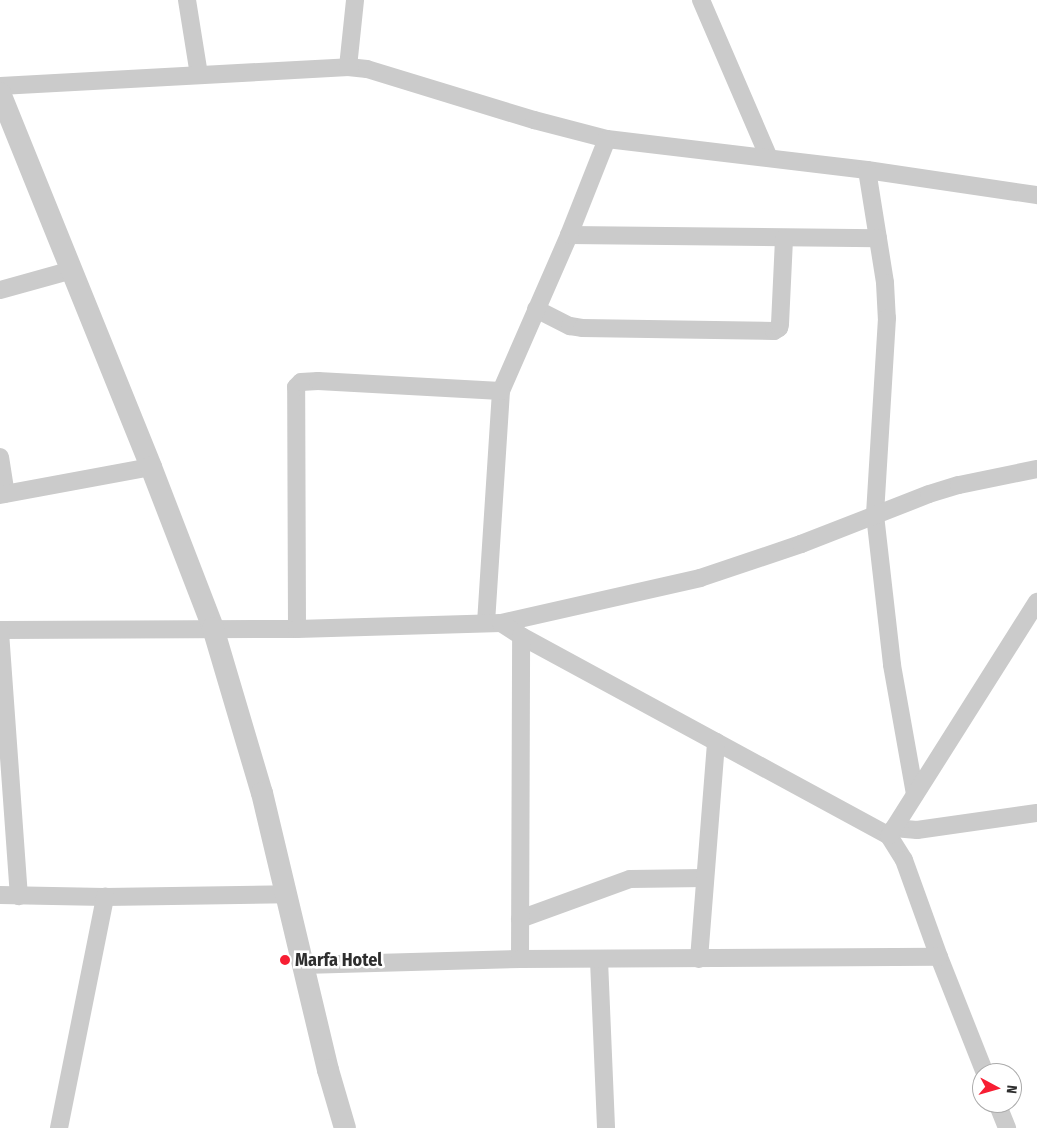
<!DOCTYPE html>
<html>
<head>
<meta charset="utf-8">
<style>
  body { margin:0 }
  #map { position:relative; width:1037px; height:1128px; overflow:hidden; background:#fff; font-family:"Fira Sans Condensed",sans-serif }
  div>[style] { position:absolute }
  .minor>* { height:18px; margin:-9px; padding:0 9px; transform-origin:9px; border-radius:9px; background:#cbcbcb }
  .tertiary>* { height:22px; margin:-11px; padding:0 11px; transform-origin:11px; border-radius:11px; background:#cbcbcb }
  .dots>* { width:14px; height:14px; translate:-50% -50%; box-sizing:border-box; border:2px solid #fff; border-radius:50% }
  span { translate:-50% -50%; white-space:nowrap; text-align:center; line-height:1.15; -webkit-text-stroke:5px #fff; paint-order:stroke }
  .poi-label { font-size:18px; color:#2e2e2e; font-weight:700 }
  .left { translate:0 -50%; text-align:left }
  .north { position:absolute; left:972px; top:1063px; width:50px; height:50px; box-sizing:border-box; background:#fff; border:1px solid #ababab; border-radius:50%; rotate:96deg; font-size:14px; font-weight:700; line-height:20px; text-align:center; color:#2e2e2e }
  .north::after { content:''; display:block; margin:auto; width:18px; height:22px; background:#f71e33; clip-path:polygon(50% 0,100% 100%,50% 72%,0 100%) }
</style>
</head>
<body>
<div id="map">
  <div class="minor">
    <div style="left:187px;top:0;width:76px;rotate:80.9deg"></div>
    <div style="left:701px;top:0;width:172px;rotate:66.7deg"></div>
    <div style="left:348px;top:67px;width:67px;rotate:-84deg"></div>
    <div style="left:0;top:86px;width:349px;rotate:-3.1deg"></div>
    <div style="left:348px;top:67px;width:19px;rotate:6deg"></div>
    <div style="left:367px;top:69px;width:175px;rotate:17deg"></div>
    <div style="left:534px;top:120px;width:75px;rotate:14.6deg"></div>
    <div style="left:607px;top:139px;width:262px;rotate:6.8deg"></div>
    <div style="left:867px;top:170px;width:172px;rotate:8.4deg"></div>
    <div style="left:867px;top:170px;width:114px;rotate:80.9deg"></div>
    <div style="left:885px;top:283px;width:35px;rotate:87deg"></div>
    <div style="left:887px;top:318px;width:197px;rotate:93.5deg"></div>
    <div style="left:875px;top:515px;width:151px;rotate:83.5deg"></div>
    <div style="left:892px;top:665px;width:131px;rotate:79.9deg"></div>
    <div style="left:569px;top:235px;width:309px;rotate:0.6deg"></div>
    <div style="left:0;top:290px;width:75px;rotate:-15.5deg"></div>
    <div style="left:536px;top:309px;width:38px;rotate:27deg"></div>
    <div style="left:570px;top:326px;width:12px;rotate:9deg"></div>
    <div style="left:582px;top:328px;width:192px;rotate:0.9deg"></div>
    <div style="left:774px;top:331px;width:6px;rotate:-31deg"></div>
    <div style="left:779px;top:328px;width:4px;rotate:-76deg"></div>
    <div style="left:780px;top:324px;width:86px;rotate:-87.3deg"></div>
    <div style="left:0;top:457px;width:37px;rotate:81deg"></div>
    <div style="left:0;top:495px;width:154px;rotate:-10.5deg"></div>
    <div style="left:486px;top:623px;width:232px;rotate:-86.3deg"></div>
    <div style="left:501px;top:391px;width:170px;rotate:-66.4deg"></div>
    <div style="left:569px;top:235px;width:103px;rotate:-68.4deg"></div>
    <div style="left:501px;top:623px;width:204px;rotate:-12.7deg"></div>
    <div style="left:700px;top:578px;width:107px;rotate:-18.6deg"></div>
    <div style="left:801px;top:544px;width:137px;rotate:-21.3deg"></div>
    <div style="left:929px;top:494px;width:31px;rotate:-17deg"></div>
    <div style="left:959px;top:485px;width:80px;rotate:-11.6deg"></div>
    <div style="left:297px;top:629px;width:242px;rotate:-90.2deg"></div>
    <div style="left:296px;top:387px;width:7px;rotate:-45deg"></div>
    <div style="left:301px;top:382px;width:17px;rotate:-3deg"></div>
    <div style="left:318px;top:381px;width:183px;rotate:3.1deg"></div>
    <div style="left:0;top:630px;width:297px;rotate:-0.2deg"></div>
    <div style="left:297px;top:629px;width:204px;rotate:-1.7deg"></div>
    <div style="left:501px;top:623px;width:24px;rotate:33deg"></div>
    <div style="left:521px;top:636px;width:419px;rotate:28.5deg"></div>
    <div style="left:889px;top:836px;width:28px;rotate:58deg"></div>
    <div style="left:904px;top:860px;width:103px;rotate:70.2deg"></div>
    <div style="left:939px;top:957px;width:125px;rotate:68.4deg"></div>
    <div style="left:0;top:632px;width:265px;rotate:85.9deg"></div>
    <div style="left:894px;top:828px;width:23px;rotate:5deg"></div>
    <div style="left:917px;top:830px;width:121px;rotate:-8.1deg"></div>
    <div style="left:889px;top:836px;width:277px;rotate:-57.7deg"></div>
    <div style="left:0;top:895px;width:105px;rotate:1.1deg"></div>
    <div style="left:105px;top:897px;width:182px;rotate:-0.9deg"></div>
    <div style="left:520px;top:919px;width:117px;rotate:-20deg"></div>
    <div style="left:630px;top:879px;width:75px;rotate:-0.8deg"></div>
    <div style="left:520px;top:959px;width:323px;rotate:-89.8deg"></div>
    <div style="left:699px;top:959px;width:218px;rotate:-85.5deg"></div>
    <div style="left:599px;top:960px;width:168px;rotate:87.6deg"></div>
    <div style="left:303px;top:965px;width:217px;rotate:-1.6deg"></div>
    <div style="left:520px;top:959px;width:419px;rotate:-0.3deg"></div>
    <div style="left:997px;top:1103px;width:27px;rotate:68deg"></div>
    <div style="left:59px;top:1128px;width:236px;rotate:-78.7deg"></div>
  </div>
  <div class="tertiary">
    <div style="left:0;top:93px;width:403px;rotate:68deg"></div>
    <div style="left:151px;top:467px;width:173px;rotate:68.9deg"></div>
    <div style="left:213px;top:628px;width:172px;rotate:73.5deg"></div>
    <div style="left:262px;top:793px;width:285px;rotate:76.6deg"></div>
    <div style="left:328px;top:1070px;width:60px;rotate:73.7deg"></div>
  </div>
  <div class="dots">
    <div style="left:285px;top:960px;background:#f71e33"></div>
  </div>
  <div class="poi-label">
    <span class="left" style="left:295px;top:960px">Marfa Hotel</span>
  </div>
  <div class="north">N</div>
</div>
</body>
</html>
